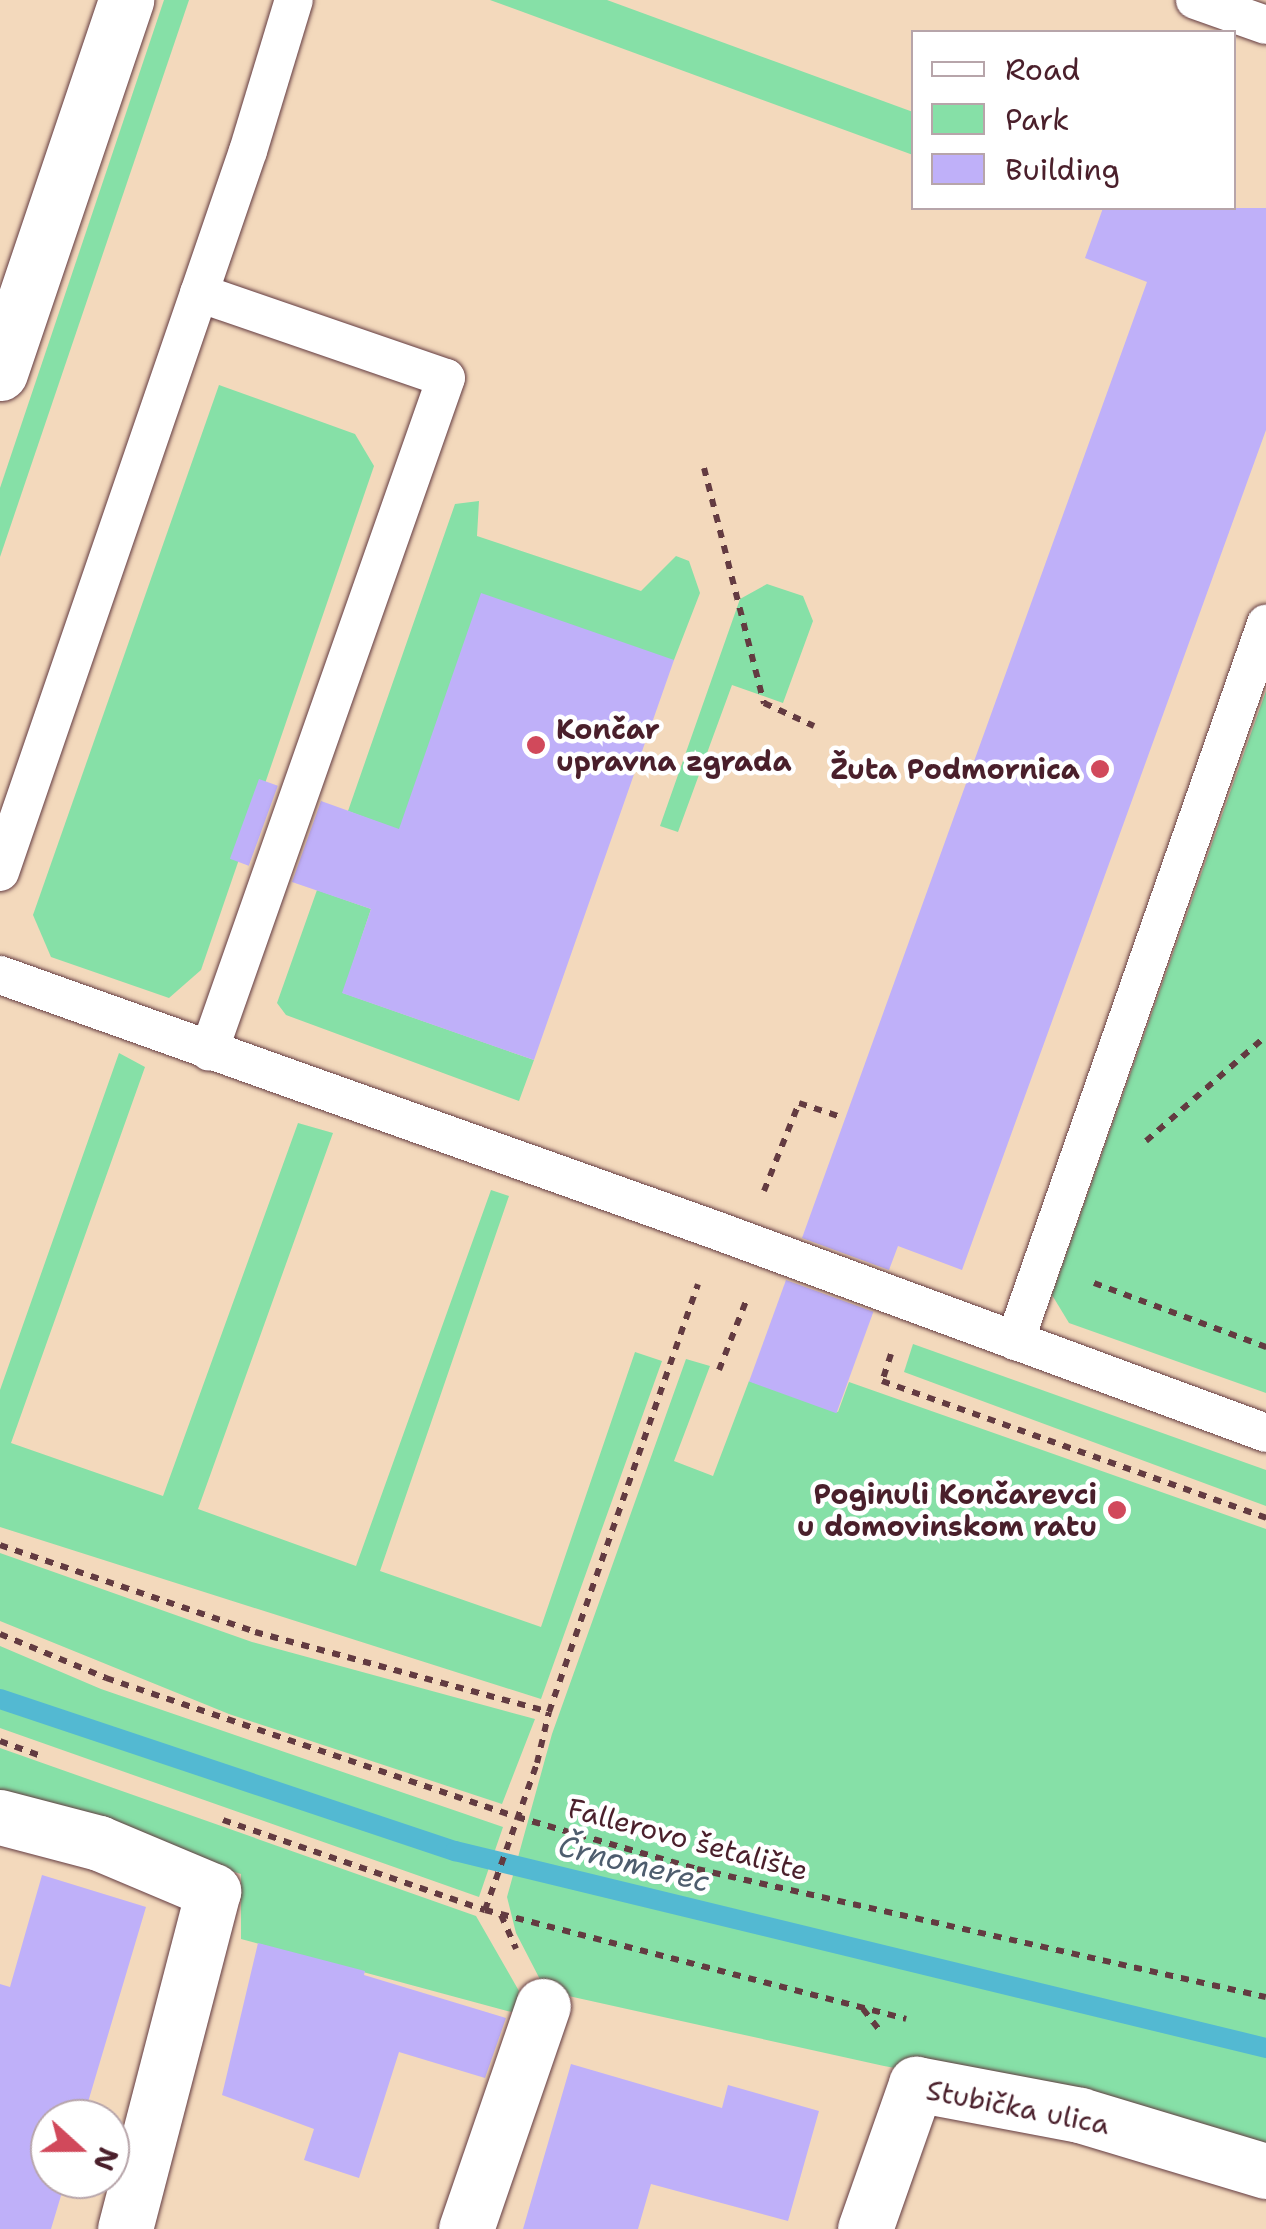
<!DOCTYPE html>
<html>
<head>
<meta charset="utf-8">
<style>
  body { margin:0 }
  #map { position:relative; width:1266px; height:2229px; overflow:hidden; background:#f3d9bc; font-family:"Shantell Sans",sans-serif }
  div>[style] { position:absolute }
  .green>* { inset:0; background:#86e0a7 }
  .stream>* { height:20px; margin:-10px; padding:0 10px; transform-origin:10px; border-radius:10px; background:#53b9d2 }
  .building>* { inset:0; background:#bfb0f9; transform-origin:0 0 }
  .path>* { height:6px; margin-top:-3px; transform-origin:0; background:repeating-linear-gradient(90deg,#633b41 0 8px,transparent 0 16px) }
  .roads { filter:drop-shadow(0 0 2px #633b41) drop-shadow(0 0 2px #633b41) }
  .lane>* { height:38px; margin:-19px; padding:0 19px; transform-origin:19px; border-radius:19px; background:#fff }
  .street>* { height:55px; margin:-27.5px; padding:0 27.5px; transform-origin:27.5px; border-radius:27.5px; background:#fff }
  .secondary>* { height:55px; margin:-27.5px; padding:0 27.5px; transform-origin:27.5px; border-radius:27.5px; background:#fff }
  .dots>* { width:28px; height:28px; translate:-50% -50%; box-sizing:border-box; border:5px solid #fff; border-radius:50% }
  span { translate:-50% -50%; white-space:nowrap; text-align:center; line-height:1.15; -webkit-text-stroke:9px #fff; paint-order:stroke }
  .poi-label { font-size:28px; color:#4a1f2b; font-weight:700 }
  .left { translate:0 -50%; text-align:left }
  .right { translate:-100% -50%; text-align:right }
  .street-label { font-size:28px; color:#4a1f2b }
  .water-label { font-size:30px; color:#4e5d6e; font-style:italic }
  .legend { position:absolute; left:911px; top:30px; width:325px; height:180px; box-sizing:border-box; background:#fff; border:2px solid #b7a5aa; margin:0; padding:12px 18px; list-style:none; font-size:30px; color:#4a1f2b }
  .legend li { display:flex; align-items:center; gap:20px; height:50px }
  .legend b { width:50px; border:2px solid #b7a5aa }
  .north { position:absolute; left:30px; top:2099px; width:100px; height:100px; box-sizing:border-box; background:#fff; border:2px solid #b7a5aa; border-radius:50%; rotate:111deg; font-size:28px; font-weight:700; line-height:40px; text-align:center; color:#4a1f2b }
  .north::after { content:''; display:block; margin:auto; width:35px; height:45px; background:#d1495b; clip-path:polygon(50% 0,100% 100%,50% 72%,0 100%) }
</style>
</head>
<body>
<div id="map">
  <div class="green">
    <div style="clip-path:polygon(164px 0,189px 0,0 557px,0 488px)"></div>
    <div style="clip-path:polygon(490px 0,607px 0,782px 64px,913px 112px,913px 155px)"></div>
    <div style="clip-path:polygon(219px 385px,355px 434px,374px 466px,201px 970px,169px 998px,51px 957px,33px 915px)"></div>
    <div style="clip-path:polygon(479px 501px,477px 536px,641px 591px,676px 556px,689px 561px,700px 593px,674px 660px,399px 830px,348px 811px,455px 504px)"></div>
    <div style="clip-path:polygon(767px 584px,803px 596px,813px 621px,783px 703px,732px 685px,678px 832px,660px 826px,740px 599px)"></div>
    <div style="clip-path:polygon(1266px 691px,1266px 1393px,1069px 1323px,1052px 1295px)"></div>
    <div style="clip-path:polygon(317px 890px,371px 909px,343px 993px,534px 1060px,519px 1101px,286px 1015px,277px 1003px)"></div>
    <div style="clip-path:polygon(119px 1053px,145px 1067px,11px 1443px,163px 1496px,298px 1123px,333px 1133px,198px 1509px,356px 1566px,491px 1190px,509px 1196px,380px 1571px,541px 1627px,635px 1352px,662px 1361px,541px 1699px,0 1527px,0 1390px)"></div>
    <div style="clip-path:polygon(913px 1344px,1266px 1470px,1266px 1506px,904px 1372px)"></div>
    <div style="clip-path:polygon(686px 1359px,710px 1366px,674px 1461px,713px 1476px,749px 1381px,838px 1412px,849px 1382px,1266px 1529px,1266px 2149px,1142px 2114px,884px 2066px,546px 1991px,516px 1933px,507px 1897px,552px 1734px)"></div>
    <div style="clip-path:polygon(0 1553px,252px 1642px,535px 1719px,502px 1804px,229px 1714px,0 1621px)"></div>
    <div style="clip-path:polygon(0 1646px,101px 1689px,503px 1827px,479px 1897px,0 1728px)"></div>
    <div style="clip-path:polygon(0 1748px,476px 1916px,519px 1991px,515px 2013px,241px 1939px,241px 1874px,0 1800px)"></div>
  </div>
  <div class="stream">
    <div style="left:0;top:1699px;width:480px;rotate:18.5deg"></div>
    <div style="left:455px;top:1851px;width:835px;rotate:13.65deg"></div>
  </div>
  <div class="building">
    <div style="clip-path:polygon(1103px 208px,1266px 208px,1266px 430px,962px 1270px,898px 1246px,889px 1270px,802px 1238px,1147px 282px,1085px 258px)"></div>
    <div style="clip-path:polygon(481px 593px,674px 660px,534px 1060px,342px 993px,371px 909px,292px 882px,321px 801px,399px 829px)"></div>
    <div style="left:259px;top:779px;width:20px;height:85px;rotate:20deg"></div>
    <div style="left:786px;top:1280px;width:93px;height:108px;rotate:20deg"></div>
    <div style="clip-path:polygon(42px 1875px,146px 1907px,83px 2119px,50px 2119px,50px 2179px,66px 2179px,51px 2229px,0 2229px,0 1984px,10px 1987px)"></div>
    <div style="clip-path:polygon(258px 1943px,365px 1971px,364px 1975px,506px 2018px,485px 2078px,399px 2052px,359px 2178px,304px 2160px,314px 2129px,222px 2095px)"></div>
    <div style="clip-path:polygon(571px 2064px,722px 2108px,728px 2085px,819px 2111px,788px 2221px,651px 2184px,638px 2229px,523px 2229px)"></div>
  </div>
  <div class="path">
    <div style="left:704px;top:468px;width:243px;rotate:75.7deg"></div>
    <div style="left:764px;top:703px;width:55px;rotate:24.7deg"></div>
    <div style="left:1146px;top:1141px;width:159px;rotate:-41.2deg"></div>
    <div style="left:764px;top:1191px;width:95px;rotate:-68.3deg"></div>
    <div style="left:799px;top:1103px;width:47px;rotate:18.4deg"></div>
    <div style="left:1094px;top:1283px;width:184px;rotate:20.4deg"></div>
    <div style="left:891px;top:1354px;width:28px;rotate:108deg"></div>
    <div style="left:882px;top:1381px;width:408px;rotate:19.6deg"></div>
    <div style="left:719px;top:1370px;width:74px;rotate:-68.6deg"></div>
    <div style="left:0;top:1545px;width:269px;rotate:18.8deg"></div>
    <div style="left:255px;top:1632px;width:305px;rotate:15.2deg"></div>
    <div style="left:0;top:1634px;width:115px;rotate:22.5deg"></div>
    <div style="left:106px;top:1678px;width:434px;rotate:18.7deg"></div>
    <div style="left:517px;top:1817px;width:187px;rotate:16.1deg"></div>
    <div style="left:697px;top:1869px;width:583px;rotate:12.68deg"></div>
    <div style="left:0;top:1741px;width:44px;rotate:20.1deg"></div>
    <div style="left:223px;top:1820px;width:277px;rotate:19deg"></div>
    <div style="left:485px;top:1910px;width:435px;rotate:14.5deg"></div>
    <div style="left:485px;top:1910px;width:156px;rotate:-70.5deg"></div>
    <div style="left:537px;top:1763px;width:52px;rotate:-76.8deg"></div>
    <div style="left:549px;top:1712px;width:453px;rotate:-70.8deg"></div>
    <div style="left:501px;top:1915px;width:37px;rotate:66deg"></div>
    <div style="left:863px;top:2009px;width:28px;rotate:52deg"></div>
  </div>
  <div class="roads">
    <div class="lane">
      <div style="left:1195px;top:0;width:75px;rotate:19.4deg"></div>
      <div style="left:199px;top:293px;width:261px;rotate:19deg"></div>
      <div style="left:446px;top:378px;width:714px;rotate:109.4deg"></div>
      <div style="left:0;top:872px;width:762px;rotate:-71.02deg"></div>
      <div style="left:248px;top:151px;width:158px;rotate:-73.1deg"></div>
      <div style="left:0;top:975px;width:762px;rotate:19.62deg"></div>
      <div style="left:718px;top:1231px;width:584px;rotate:20.23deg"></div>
      <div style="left:1015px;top:1341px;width:760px;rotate:-70.71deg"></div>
    </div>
    <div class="street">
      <div style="left:0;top:1817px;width:102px;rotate:14.7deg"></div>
      <div style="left:99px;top:1843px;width:124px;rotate:22.8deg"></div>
      <div style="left:213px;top:1891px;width:349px;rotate:104.6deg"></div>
      <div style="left:466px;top:2229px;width:236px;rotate:-71deg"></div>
      <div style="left:865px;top:2229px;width:154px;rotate:-70.6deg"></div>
      <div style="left:916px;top:2084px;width:167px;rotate:10.7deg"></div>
      <div style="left:1080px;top:2115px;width:194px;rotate:16.8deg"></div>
    </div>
    <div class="secondary">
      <div style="left:0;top:373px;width:394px;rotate:-71.3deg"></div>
    </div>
  </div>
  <div class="dots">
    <div style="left:536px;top:745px;background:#d1495b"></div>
    <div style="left:1100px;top:769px;background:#d1495b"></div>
    <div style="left:1117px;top:1510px;background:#d1495b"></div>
  </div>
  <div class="poi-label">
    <span class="left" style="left:556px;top:745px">Končar<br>upravna zgrada</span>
    <span class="right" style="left:1080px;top:769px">Žuta Podmornica</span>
    <span class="right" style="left:1097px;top:1510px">Poginuli Končarevci<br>u domovinskom ratu</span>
  </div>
  <div class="street-label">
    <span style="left:688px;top:1839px;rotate:15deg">Fallerovo šetalište</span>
    <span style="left:1018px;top:2107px;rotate:11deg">Stubička ulica</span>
  </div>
  <div class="water-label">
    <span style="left:634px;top:1864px;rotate:14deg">Črnomerec</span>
  </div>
  <ul class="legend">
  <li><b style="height:12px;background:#fff"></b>Road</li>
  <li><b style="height:28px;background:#86e0a7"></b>Park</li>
  <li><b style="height:28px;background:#bfb0f9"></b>Building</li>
  </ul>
  <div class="north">N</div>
</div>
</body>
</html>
